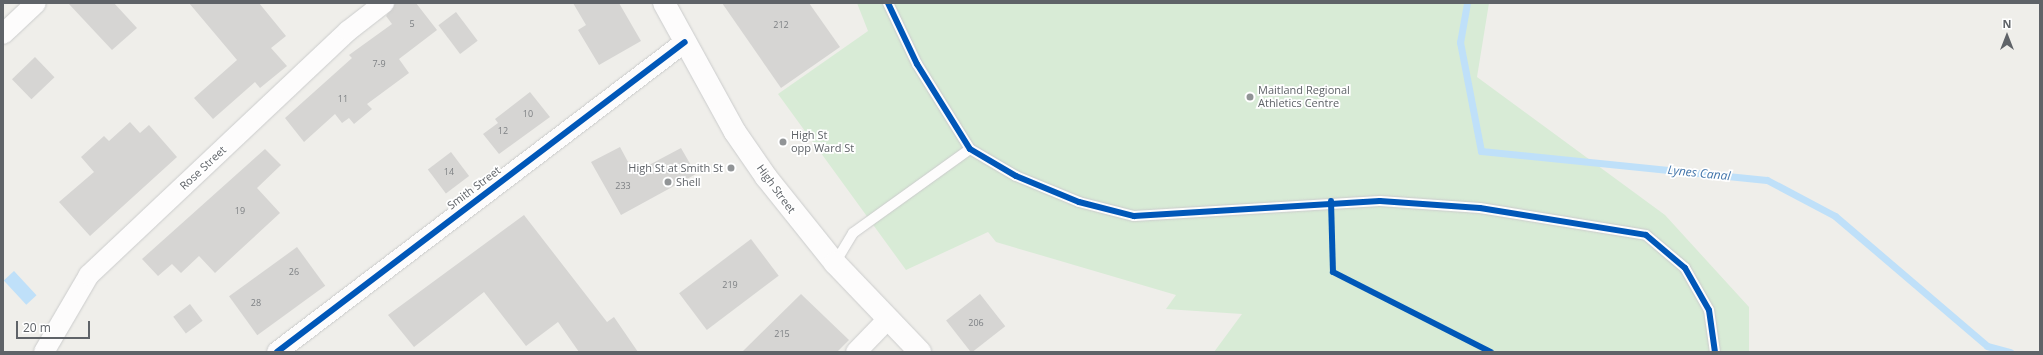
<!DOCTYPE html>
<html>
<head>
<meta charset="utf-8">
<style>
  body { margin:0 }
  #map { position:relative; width:2043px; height:355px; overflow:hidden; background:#efeeea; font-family:"Open Sans",sans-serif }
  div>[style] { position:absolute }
  .green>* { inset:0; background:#d8ebd6 }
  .water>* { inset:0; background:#bfe0f9; transform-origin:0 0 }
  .stream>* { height:7px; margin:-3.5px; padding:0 3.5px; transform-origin:3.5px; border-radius:3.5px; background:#bfe0f9 }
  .building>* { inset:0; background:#d6d5d3; transform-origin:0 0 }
  .roads { filter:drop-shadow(0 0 1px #cbcccc) drop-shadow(0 0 1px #cbcccc) }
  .lane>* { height:10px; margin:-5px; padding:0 5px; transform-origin:5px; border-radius:5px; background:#fdfcfc }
  .street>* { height:20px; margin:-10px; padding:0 10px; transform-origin:10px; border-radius:10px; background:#fdfcfc }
  .secondary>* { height:22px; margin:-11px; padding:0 11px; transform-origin:11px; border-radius:11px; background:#fdfcfc }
  .cycleway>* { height:6px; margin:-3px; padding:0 3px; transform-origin:3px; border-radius:3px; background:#0057b8 }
  .dots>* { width:11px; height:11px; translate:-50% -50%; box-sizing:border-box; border:2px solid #fff; border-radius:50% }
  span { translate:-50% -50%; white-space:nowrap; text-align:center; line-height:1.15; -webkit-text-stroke:3.5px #fff; paint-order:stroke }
  .number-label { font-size:9px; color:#7e8184 }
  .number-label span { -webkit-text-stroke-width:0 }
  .poi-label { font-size:11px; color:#5f6368 }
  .left { translate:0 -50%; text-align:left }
  .right { translate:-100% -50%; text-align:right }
  .street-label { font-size:11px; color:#5f6368 }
  .water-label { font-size:12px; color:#4174aa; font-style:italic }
  .frame { position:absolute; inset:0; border:4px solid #5f6368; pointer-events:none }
  .north { position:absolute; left:1987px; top:16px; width:40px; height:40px; -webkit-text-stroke:3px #fff; paint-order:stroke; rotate:0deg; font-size:11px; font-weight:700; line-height:16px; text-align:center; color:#5f6368 }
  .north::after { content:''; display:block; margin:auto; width:14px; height:18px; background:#5f6368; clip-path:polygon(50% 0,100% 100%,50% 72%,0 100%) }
  .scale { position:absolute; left:16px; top:321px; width:74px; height:18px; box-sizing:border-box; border:2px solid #5f6368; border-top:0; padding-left:5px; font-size:12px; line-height:14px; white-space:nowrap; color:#5f6368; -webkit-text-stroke:3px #fff; paint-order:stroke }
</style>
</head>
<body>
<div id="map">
  <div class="green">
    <div style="clip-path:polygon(857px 3px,1489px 3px,1477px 77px,1665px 215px,1749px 307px,1749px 352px,1214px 352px,1242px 314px,1166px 309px,1176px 295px,996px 242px,988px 232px,906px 270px,778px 94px,868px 31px)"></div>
  </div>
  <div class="water">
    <div style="left:14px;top:271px;width:33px;height:14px;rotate:47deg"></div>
  </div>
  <div class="stream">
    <div style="left:1467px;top:3px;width:40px;rotate:100deg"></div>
    <div style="left:1460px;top:42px;width:111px;rotate:79.1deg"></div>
    <div style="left:1481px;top:151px;width:287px;rotate:5.8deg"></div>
    <div style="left:1767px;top:180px;width:77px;rotate:27.9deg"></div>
    <div style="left:1835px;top:216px;width:200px;rotate:40.5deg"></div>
    <div style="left:1987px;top:346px;width:24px;rotate:15deg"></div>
  </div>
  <div class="building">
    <div style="clip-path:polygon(68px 3px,114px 3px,137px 28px,112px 50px)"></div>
    <div style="clip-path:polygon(189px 3px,259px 3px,286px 36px,271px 48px,287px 66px,260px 88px,255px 82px,213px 119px,194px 98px,237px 60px)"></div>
    <div style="clip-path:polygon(395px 3px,416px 3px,437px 30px,399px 59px,409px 73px,367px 104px,372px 109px,354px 124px,349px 118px,342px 123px,335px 114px,304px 142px,285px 118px,352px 58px,349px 55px,392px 24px,386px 16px)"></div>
    <div style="clip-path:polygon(573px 3px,619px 3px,641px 41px,599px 65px,578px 30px,586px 25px)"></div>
    <div style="clip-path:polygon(722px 3px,809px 3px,840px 47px,781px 88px)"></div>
    <div style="left:456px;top:12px;width:36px;height:22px;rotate:53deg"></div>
    <div style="left:35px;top:57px;width:28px;height:32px;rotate:46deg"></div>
    <div style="clip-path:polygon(530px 92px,550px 117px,499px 154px,483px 134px,498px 123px,495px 119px)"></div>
    <div style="clip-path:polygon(130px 122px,140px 133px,149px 125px,177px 157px,90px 236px,59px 202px,94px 172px,81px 157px,104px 136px,109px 141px)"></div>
    <div style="clip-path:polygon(620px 147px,634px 173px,681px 148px,696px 174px,621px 215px,591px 162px)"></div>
    <div style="clip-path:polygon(265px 149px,281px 165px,257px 188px,280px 213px,215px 273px,199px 256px,181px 273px,172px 264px,158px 276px,142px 259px)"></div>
    <div style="left:451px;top:152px;width:30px;height:29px;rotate:53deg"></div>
    <div style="clip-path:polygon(524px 215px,607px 322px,614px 317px,638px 352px,579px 352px,558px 322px,526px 346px,484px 292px,414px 347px,388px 315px)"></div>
    <div style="left:751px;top:239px;width:46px;height:90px;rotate:53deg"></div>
    <div style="left:297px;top:247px;width:48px;height:84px;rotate:54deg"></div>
    <div style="clip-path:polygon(801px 294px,849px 340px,837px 352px,742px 352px)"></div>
    <div style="left:980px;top:294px;width:41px;height:43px;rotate:52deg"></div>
    <div style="left:190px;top:304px;width:21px;height:21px;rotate:53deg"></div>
  </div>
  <div class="roads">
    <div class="lane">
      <div style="left:888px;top:3px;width:68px;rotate:64.6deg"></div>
      <div style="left:917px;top:64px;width:100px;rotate:58.1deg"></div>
      <div style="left:970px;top:149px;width:53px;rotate:30.4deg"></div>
      <div style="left:1016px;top:176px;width:68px;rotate:22.4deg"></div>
      <div style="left:1079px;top:202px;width:57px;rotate:14.3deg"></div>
      <div style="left:1134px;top:216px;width:246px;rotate:-3.5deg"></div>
      <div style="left:1380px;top:201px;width:100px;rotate:4deg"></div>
      <div style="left:1480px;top:208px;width:168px;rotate:9.2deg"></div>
      <div style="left:1646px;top:235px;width:51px;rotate:40.2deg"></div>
      <div style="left:1685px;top:268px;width:48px;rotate:60.3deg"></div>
      <div style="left:1709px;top:310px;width:42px;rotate:81.9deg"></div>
      <div style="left:835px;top:263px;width:35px;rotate:-59deg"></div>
      <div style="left:853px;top:233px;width:144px;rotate:-35.7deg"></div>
    </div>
    <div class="street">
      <div style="left:3px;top:34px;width:45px;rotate:-43.2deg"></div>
      <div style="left:44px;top:352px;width:89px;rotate:-59.7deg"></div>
      <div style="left:89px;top:275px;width:356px;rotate:-43.3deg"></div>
      <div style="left:348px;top:31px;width:46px;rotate:-37.9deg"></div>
      <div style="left:277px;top:352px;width:512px;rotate:-37.23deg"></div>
      <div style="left:856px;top:352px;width:46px;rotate:-45.9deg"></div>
    </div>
    <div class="secondary">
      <div style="left:664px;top:3px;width:147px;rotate:61.2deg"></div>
      <div style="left:735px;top:132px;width:55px;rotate:55.4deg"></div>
      <div style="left:766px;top:177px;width:110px;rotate:51.3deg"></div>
      <div style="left:835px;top:263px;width:123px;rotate:46.3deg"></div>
    </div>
  </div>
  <div class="cycleway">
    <div style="left:888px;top:3px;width:68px;rotate:64.6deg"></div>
    <div style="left:917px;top:64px;width:100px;rotate:58.1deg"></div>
    <div style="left:970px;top:149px;width:53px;rotate:30.4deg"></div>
    <div style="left:1016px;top:176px;width:68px;rotate:22.4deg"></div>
    <div style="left:1079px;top:202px;width:57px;rotate:14.3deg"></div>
    <div style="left:1134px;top:216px;width:246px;rotate:-3.5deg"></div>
    <div style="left:1380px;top:201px;width:100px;rotate:4deg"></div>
    <div style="left:1480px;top:208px;width:168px;rotate:9.2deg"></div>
    <div style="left:1646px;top:235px;width:51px;rotate:40.2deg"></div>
    <div style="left:1685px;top:268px;width:48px;rotate:60.3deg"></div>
    <div style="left:1709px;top:310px;width:42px;rotate:81.9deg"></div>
    <div style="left:1331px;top:201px;width:71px;rotate:88.4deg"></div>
    <div style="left:1333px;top:272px;width:177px;rotate:26.9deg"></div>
    <div style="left:277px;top:352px;width:512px;rotate:-37.23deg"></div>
  </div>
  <div class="dots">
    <div style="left:1250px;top:97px;background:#919496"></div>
    <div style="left:783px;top:142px;background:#919496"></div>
    <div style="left:731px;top:168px;background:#919496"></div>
    <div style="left:668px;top:182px;background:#919496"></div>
  </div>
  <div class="number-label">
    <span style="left:412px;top:24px">5</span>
    <span style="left:781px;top:25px">212</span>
    <span style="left:379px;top:64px">7-9</span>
    <span style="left:343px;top:99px">11</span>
    <span style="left:528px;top:114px">10</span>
    <span style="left:503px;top:131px">12</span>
    <span style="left:449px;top:172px">14</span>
    <span style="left:623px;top:186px">233</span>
    <span style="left:240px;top:211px">19</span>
    <span style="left:294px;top:272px">26</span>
    <span style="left:730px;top:285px">219</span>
    <span style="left:256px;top:303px">28</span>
    <span style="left:976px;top:323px">206</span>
    <span style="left:782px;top:334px">215</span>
  </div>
  <div class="poi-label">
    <span class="left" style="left:1258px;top:97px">Maitland Regional<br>Athletics Centre</span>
    <span class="left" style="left:791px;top:142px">High St<br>opp Ward St</span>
    <span class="right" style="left:723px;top:168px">High St at Smith St</span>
    <span class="left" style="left:676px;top:182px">Shell</span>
  </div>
  <div class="street-label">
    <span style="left:203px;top:168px;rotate:-43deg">Rose Street</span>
    <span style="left:474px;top:188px;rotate:-37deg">Smith Street</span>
    <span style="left:776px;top:189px;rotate:54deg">High Street</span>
  </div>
  <div class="water-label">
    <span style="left:1699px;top:173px;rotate:6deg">Lynes Canal</span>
  </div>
  <div class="frame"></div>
  <div class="north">N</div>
  <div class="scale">20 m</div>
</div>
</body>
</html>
